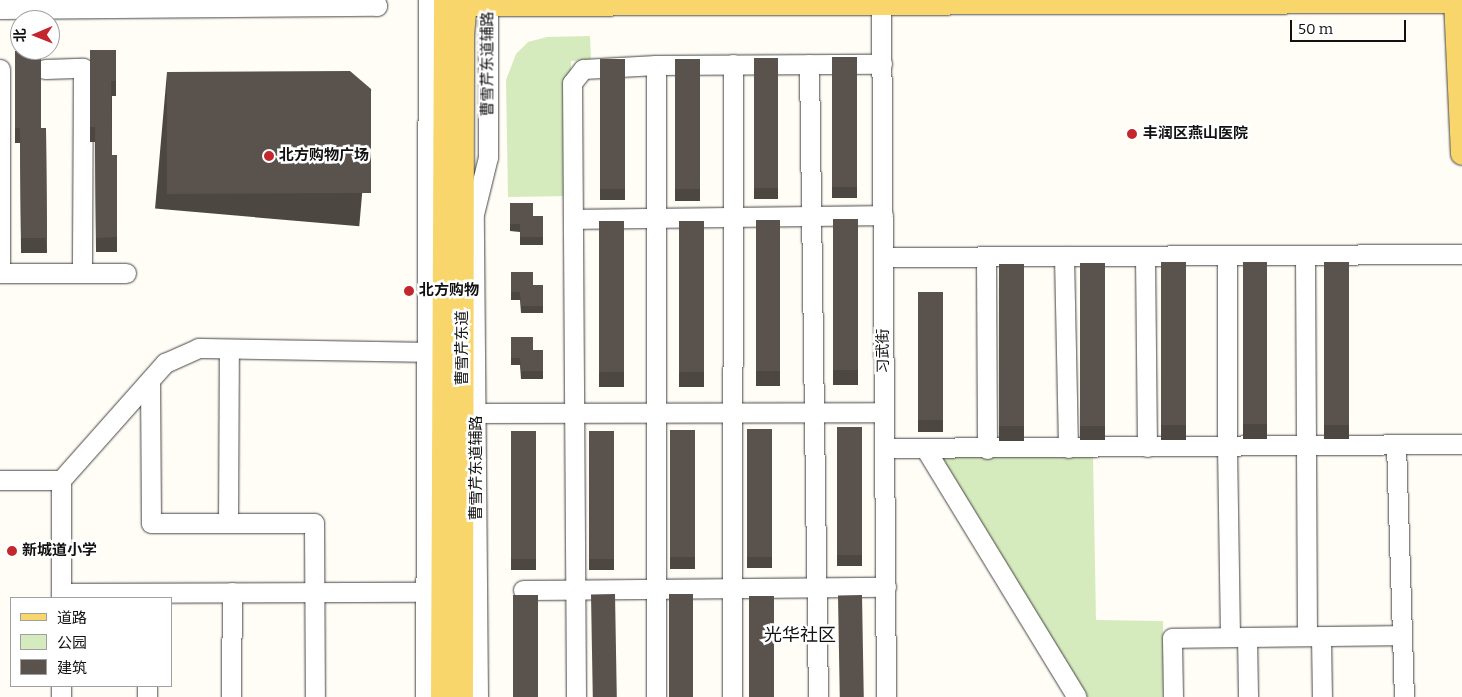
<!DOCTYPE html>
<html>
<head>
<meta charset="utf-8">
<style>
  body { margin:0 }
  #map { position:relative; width:1462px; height:697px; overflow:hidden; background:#fffdf5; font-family:Bitter,"Noto Sans SC",serif }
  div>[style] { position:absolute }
  .green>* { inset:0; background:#d5ebbd }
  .roads { filter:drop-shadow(0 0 1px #444) drop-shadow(0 0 1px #444) }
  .minor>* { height:19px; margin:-9.5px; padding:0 9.5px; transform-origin:9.5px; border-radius:9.5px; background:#fff }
  .major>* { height:22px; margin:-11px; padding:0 11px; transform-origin:11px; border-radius:11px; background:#f9d66b }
  .wall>* { inset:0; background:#4d4742; transform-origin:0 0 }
  .building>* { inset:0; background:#5a524d; transform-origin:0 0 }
  .dots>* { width:14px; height:14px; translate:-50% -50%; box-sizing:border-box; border:2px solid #fff; border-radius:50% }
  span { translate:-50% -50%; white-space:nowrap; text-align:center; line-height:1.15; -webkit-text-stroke:5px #fff; paint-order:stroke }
  .street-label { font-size:15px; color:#111 }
  .poi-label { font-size:15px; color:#111; font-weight:700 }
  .left { translate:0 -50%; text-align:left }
  .quarter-label { font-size:18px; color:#111 }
  .legend { position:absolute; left:10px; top:597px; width:162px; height:90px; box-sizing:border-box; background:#fff; border:1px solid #a0a0a0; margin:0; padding:6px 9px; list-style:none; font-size:15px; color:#111 }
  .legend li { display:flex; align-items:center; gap:10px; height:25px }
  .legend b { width:25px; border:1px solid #a0a0a0 }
  .north { position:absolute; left:10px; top:10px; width:50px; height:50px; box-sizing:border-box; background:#fff; border:1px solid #a0a0a0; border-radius:50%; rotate:269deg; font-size:14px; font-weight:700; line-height:20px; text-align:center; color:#111 }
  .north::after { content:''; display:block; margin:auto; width:18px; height:22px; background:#c4262e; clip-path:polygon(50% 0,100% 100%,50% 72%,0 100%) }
  .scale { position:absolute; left:1290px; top:20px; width:116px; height:22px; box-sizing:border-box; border:2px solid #111; border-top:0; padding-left:6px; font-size:15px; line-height:18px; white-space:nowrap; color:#111; -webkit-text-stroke:4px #fff; paint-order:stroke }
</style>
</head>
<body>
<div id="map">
  <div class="green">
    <div style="clip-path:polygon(590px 36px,591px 60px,571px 61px,573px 196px,508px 197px,506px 80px,516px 54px,528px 42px,547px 37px)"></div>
    <div style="clip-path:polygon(922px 454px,1093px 455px,1096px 620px,1163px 621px,1163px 697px,1074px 697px)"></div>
  </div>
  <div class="roads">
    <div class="minor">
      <div style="left:881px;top:5px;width:692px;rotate:89.59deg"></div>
      <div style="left:0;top:9px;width:377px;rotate:-0.5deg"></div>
      <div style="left:377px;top:6px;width:6px;rotate:-108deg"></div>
      <div style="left:809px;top:64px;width:633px;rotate:89.19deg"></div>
      <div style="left:0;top:69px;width:204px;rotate:90deg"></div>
      <div style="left:45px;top:69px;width:38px;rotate:-2deg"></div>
      <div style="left:83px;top:68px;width:204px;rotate:90.3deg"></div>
      <div style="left:575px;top:219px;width:308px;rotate:-0.7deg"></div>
      <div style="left:1227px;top:255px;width:191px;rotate:90deg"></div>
      <div style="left:1227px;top:446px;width:191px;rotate:89.1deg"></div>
      <div style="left:1305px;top:255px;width:381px;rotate:89.7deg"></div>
      <div style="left:1064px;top:256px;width:192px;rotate:88.8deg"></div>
      <div style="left:1145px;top:256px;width:191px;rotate:89.4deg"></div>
      <div style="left:883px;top:257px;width:579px;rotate:-0.3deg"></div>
      <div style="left:986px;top:257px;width:192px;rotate:89.7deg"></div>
      <div style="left:0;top:273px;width:126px"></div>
      <div style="left:150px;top:380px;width:143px;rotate:89.6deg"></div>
      <div style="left:151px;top:523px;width:163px"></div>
      <div style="left:314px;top:523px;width:174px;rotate:89.7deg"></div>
      <div style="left:477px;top:413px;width:407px;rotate:-0.1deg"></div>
      <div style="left:1396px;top:444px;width:253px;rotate:88.2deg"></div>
      <div style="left:884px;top:448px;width:578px;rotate:-0.4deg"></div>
      <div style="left:926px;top:450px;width:289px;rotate:58.6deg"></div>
      <div style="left:0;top:480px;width:61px"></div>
      <div style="left:228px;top:523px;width:174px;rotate:-89.7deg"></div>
      <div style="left:523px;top:590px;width:363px;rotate:-0.5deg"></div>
      <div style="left:61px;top:593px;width:364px;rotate:-0.2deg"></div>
      <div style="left:61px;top:598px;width:118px;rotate:-90deg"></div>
      <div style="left:61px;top:480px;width:157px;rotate:-48.4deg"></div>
      <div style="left:165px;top:363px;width:36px;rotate:-24deg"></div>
      <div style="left:198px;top:348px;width:240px;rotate:1deg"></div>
      <div style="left:1321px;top:636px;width:61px;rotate:89.1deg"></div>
      <div style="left:1247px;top:637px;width:60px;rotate:89deg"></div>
      <div style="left:61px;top:697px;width:11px;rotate:-90deg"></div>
      <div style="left:147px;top:697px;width:11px;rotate:-90deg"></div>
      <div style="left:231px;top:697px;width:105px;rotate:-89.5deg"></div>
      <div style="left:425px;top:697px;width:697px;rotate:-89.75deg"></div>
      <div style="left:478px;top:697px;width:483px;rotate:-90.5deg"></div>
      <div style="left:474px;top:214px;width:59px;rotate:-76.2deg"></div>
      <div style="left:488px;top:157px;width:157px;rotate:-90deg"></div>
      <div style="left:576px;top:697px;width:614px;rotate:-90.37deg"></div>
      <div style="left:572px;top:83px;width:18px;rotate:-52deg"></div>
      <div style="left:583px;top:69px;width:73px;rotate:-3.1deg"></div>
      <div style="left:656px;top:65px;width:226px;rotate:-0.3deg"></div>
      <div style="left:656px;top:697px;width:632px;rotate:-90deg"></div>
      <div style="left:732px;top:697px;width:633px;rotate:-89.91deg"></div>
      <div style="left:1173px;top:697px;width:59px;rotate:-91deg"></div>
      <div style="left:1172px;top:638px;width:230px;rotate:-0.7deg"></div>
    </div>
    <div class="major">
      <div style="left:1455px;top:0;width:154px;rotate:87.4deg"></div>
      <div style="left:445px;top:5px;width:1017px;rotate:-0.17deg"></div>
      <div style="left:442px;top:697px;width:697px;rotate:-89.75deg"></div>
      <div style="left:462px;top:697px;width:661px;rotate:-89.91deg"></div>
      <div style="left:463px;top:36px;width:36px;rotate:-85deg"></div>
    </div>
  </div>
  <div class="wall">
    <div style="clip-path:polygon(90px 50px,116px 50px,116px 96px,112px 96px,112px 155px,117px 155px,117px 252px,96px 252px,95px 142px,90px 142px)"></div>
    <div style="clip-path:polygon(15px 51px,41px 128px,46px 128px,47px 253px,21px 253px,20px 143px,15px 143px)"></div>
    <div style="left:832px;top:57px;width:25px;height:141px"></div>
    <div style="left:754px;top:58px;width:24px;height:141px"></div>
    <div style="left:600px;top:59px;width:25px;height:141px"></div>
    <div style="left:700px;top:59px;width:142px;height:25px;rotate:90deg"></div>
    <div style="left:167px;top:72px;width:205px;height:137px;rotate:5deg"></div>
    <div style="clip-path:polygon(510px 203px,533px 216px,543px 216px,543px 245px,520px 245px,520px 232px,510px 231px)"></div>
    <div style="left:858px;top:219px;width:166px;height:25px;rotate:90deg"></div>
    <div style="left:756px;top:220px;width:24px;height:166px"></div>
    <div style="left:599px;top:221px;width:25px;height:166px"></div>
    <div style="left:679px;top:221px;width:25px;height:166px"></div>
    <div style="left:1186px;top:262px;width:178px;height:25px;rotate:90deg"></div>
    <div style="left:1243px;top:262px;width:24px;height:177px"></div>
    <div style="left:1324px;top:262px;width:25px;height:177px"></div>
    <div style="left:1080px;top:263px;width:25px;height:177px"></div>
    <div style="left:999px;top:264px;width:25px;height:177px"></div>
    <div style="clip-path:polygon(511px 272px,533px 285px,543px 285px,543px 313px,521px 313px,520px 300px,511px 300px)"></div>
    <div style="left:943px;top:292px;width:140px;height:25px;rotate:90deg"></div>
    <div style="clip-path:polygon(511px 337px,533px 350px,543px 350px,543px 379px,521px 379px,520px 365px,511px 365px)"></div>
    <div style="left:837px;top:427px;width:25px;height:139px"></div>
    <div style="left:772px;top:429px;width:139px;height:25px;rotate:90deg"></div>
    <div style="left:695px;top:430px;width:139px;height:25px;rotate:90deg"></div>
    <div style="left:536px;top:431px;width:139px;height:25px;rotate:90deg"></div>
    <div style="left:589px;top:431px;width:25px;height:139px"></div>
  </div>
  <div class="building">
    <div style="clip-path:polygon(90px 50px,116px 50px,116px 81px,111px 81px,112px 155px,117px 155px,117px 237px,96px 238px,95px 127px,90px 127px)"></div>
    <div style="clip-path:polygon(15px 51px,41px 51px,41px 128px,46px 128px,47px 238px,21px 238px,20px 128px,15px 128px)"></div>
    <div style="left:832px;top:57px;width:25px;height:130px"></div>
    <div style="left:754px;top:58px;width:24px;height:130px"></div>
    <div style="left:600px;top:59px;width:25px;height:130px"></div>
    <div style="left:700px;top:59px;width:130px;height:25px;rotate:90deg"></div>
    <div style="clip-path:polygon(350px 71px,371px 89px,371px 193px,167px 194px,167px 72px)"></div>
    <div style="clip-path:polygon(510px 203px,533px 203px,533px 216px,543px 216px,543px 237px,520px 237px,520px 224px,510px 224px)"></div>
    <div style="left:858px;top:219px;width:151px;height:25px;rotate:90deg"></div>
    <div style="left:756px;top:220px;width:24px;height:151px"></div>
    <div style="left:599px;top:221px;width:25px;height:151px"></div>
    <div style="left:679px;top:221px;width:25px;height:151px"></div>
    <div style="left:1186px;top:262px;width:163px;height:25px;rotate:90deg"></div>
    <div style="left:1243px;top:262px;width:24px;height:162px"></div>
    <div style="left:1324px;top:262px;width:25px;height:163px"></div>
    <div style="left:1080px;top:263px;width:25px;height:163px"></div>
    <div style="left:999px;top:264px;width:25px;height:162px"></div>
    <div style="clip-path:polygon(511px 272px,533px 272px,533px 285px,543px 285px,543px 306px,521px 306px,520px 292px,511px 292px)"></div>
    <div style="left:943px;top:292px;width:128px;height:25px;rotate:90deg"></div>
    <div style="clip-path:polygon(511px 337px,533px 337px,533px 350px,543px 350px,543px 371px,521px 371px,520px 358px,511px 358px)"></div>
    <div style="left:837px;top:427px;width:25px;height:128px"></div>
    <div style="left:772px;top:429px;width:128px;height:25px;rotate:90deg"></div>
    <div style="left:695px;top:430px;width:127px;height:25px;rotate:90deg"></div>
    <div style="left:536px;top:431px;width:128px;height:25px;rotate:90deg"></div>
    <div style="left:589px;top:431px;width:25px;height:128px"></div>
    <div style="left:615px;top:594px;width:103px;height:24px;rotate:89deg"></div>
    <div style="left:669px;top:594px;width:24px;height:103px"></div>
    <div style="left:538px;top:595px;width:102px;height:25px;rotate:90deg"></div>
    <div style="left:862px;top:595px;width:102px;height:24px;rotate:89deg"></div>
    <div style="left:749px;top:596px;width:25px;height:101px"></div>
  </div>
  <div class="dots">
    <div style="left:1132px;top:134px;background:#c4262e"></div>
    <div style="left:269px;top:156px;background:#c4262e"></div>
    <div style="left:409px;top:291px;background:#c4262e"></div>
    <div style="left:12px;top:551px;background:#c4262e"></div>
  </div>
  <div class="street-label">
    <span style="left:488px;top:64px;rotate:-90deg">曹雪芹东道辅路</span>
    <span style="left:463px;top:348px;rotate:-90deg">曹雪芹东道</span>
    <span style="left:884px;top:351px;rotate:-90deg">习武街</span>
    <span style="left:477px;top:468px;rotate:-90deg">曹雪芹东道辅路</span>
  </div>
  <div class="poi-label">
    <span class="left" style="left:1143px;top:134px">丰润区燕山医院</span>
    <span class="left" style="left:279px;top:156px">北方购物广场</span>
    <span class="left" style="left:419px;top:291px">北方购物</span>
    <span class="left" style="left:22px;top:551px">新城道小学</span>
  </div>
  <div class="quarter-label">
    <span style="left:800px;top:635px">光华社区</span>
  </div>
  <ul class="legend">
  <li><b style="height:6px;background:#f9d66b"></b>道路</li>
  <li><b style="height:14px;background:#d5ebbd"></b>公园</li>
  <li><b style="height:14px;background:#5a524d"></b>建筑</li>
  </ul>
  <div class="north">北</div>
  <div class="scale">50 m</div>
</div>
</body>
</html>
